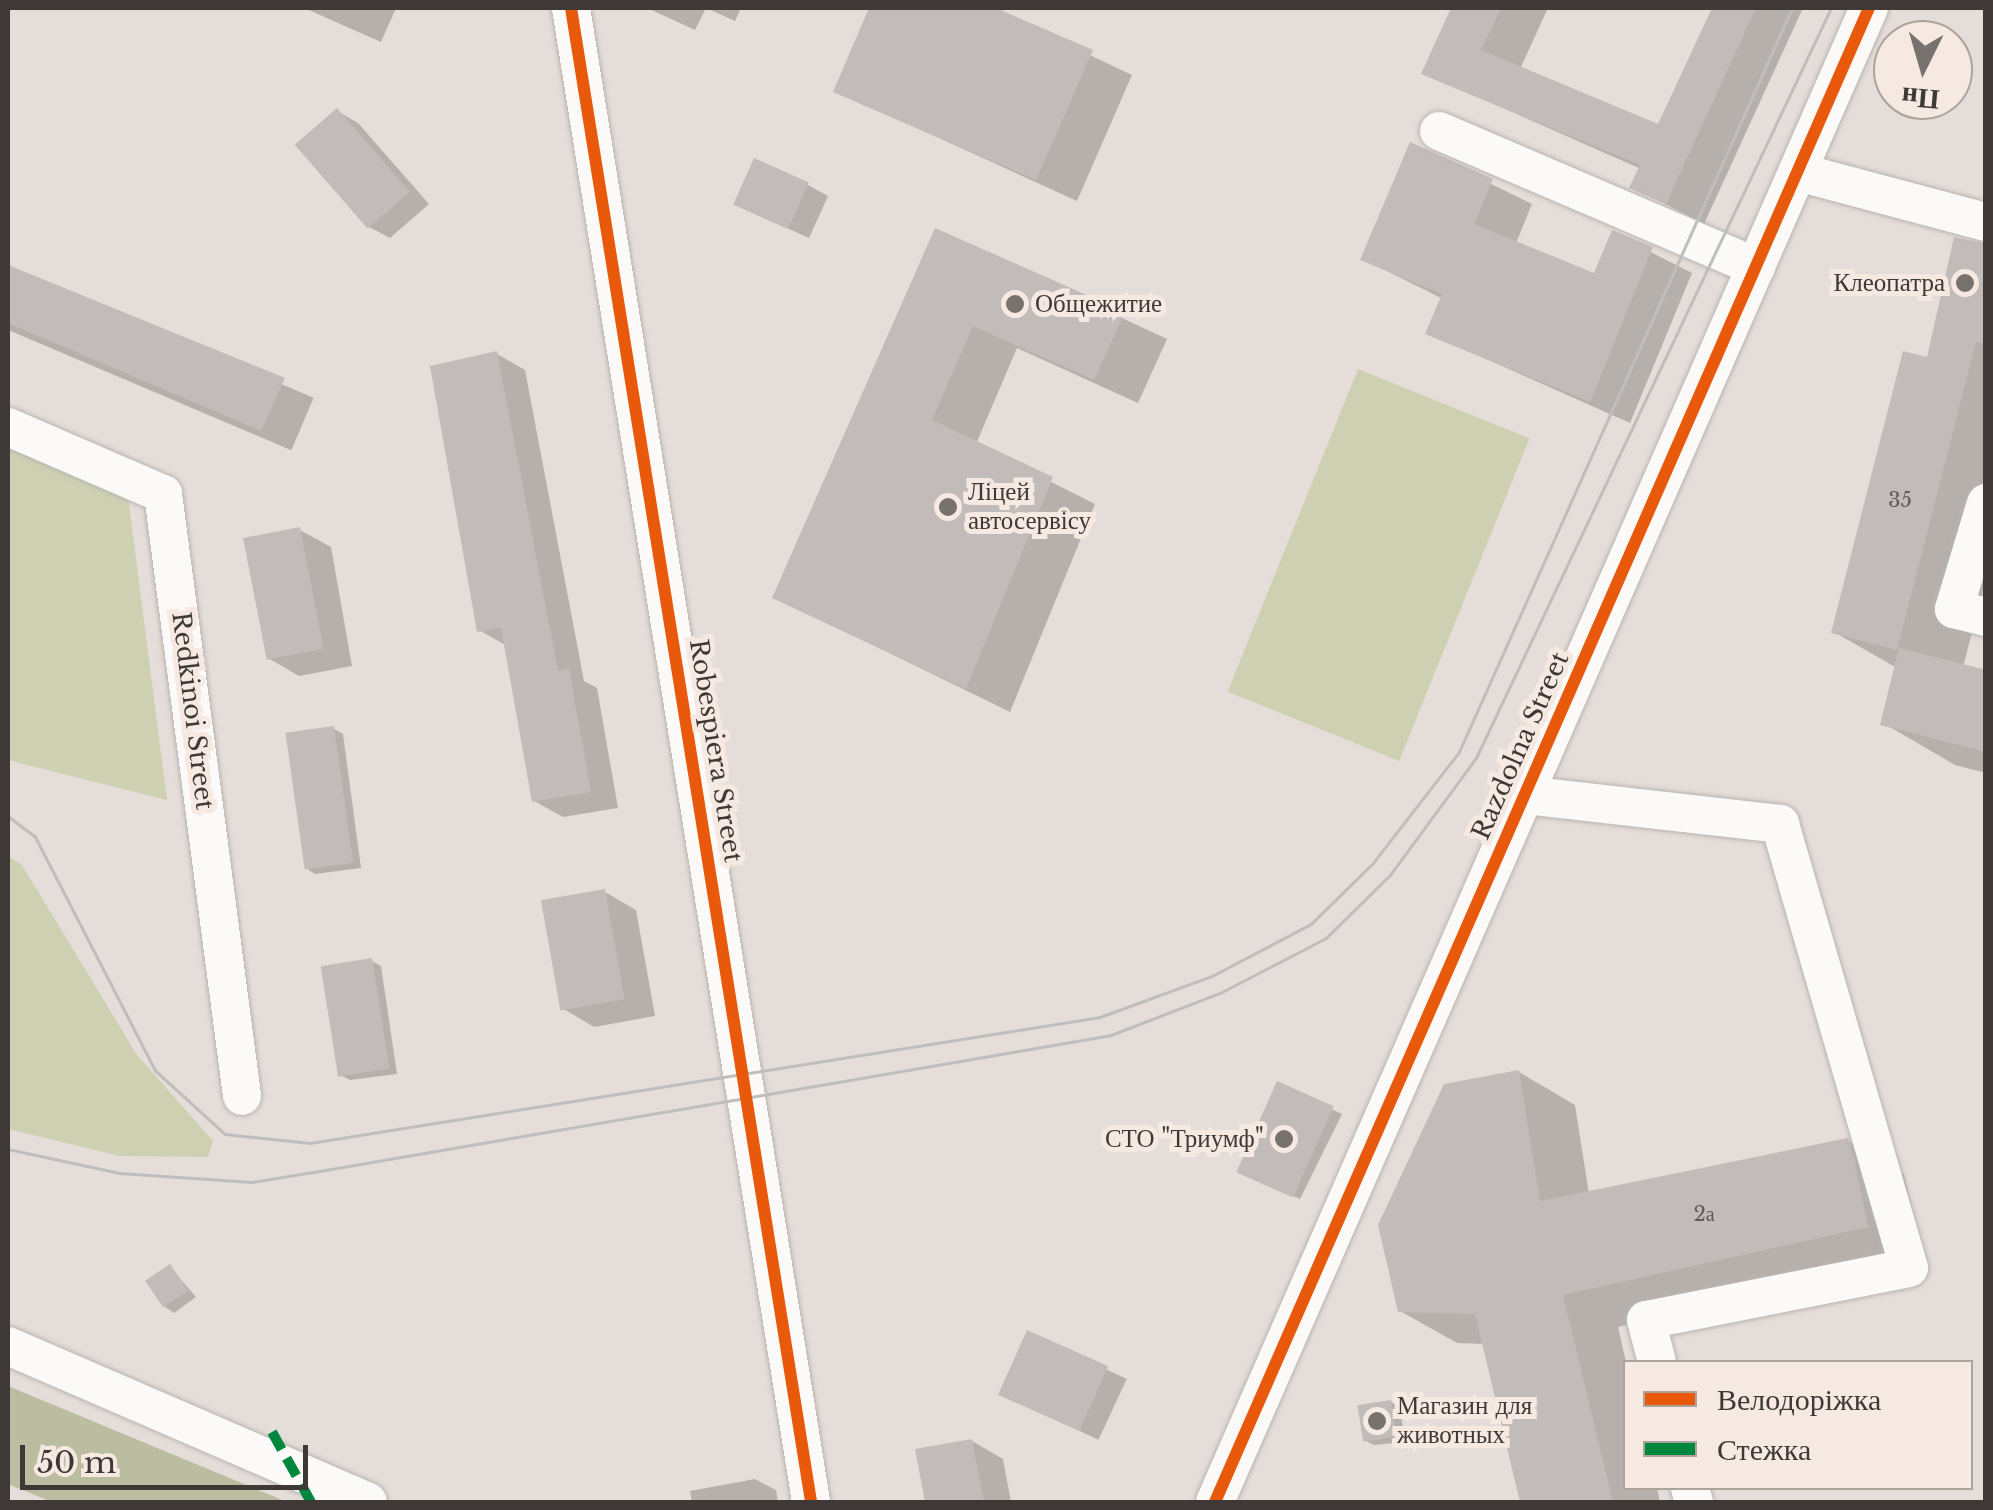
<!DOCTYPE html>
<html>
<head>
<meta charset="utf-8">
<style>
  body { margin:0 }
  #map { position:relative; width:1993px; height:1510px; overflow:hidden; background:#e4ddd9; font-family:"Libre Baskerville",serif }
  div>[style] { position:absolute }
  .green>* { inset:0; background:#cdd1b2; transform-origin:0 0 }
  .forest>* { inset:0; background:#babd9f }
  .shadow>* { inset:0; background:#0003; transform-origin:0 0 }
  .building>* { inset:0; background:#c1bbba; transform-origin:0 0 }
  .roads { filter:drop-shadow(0 0 2px #b9b4b0) drop-shadow(0 0 2px #b9b4b0) }
  .minor>* { height:38px; margin:-19px; padding:0 19px; transform-origin:19px; border-radius:19px; background:#fbfaf9 }
  .tram>* { height:2.5px; margin:-1.25px; padding:0 1.25px; transform-origin:1.25px; border-radius:1.25px; background:#c0bebd }
  .quiet>* { height:10px; margin-top:-5px; transform-origin:0; background:repeating-linear-gradient(90deg,#00873e 0 20px,transparent 0 30px) }
  .cycleway>* { height:12px; margin:-6px; padding:0 6px; transform-origin:6px; border-radius:6px; background:#e8590c }
  .dots>* { width:28px; height:28px; translate:-50% -50%; box-sizing:border-box; border:5px solid #f5e9e1; border-radius:50% }
  span { translate:-50% -50%; white-space:nowrap; text-align:center; line-height:1.15; -webkit-text-stroke:10px #f5e9e1; paint-order:stroke }
  .number-label { font-size:20px; color:#5f5a57 }
  .number-label span { -webkit-text-stroke-width:0 }
  .poi-label { font-size:25px; color:#3e3936 }
  .right { translate:-100% -50%; text-align:right }
  .left { translate:0 -50%; text-align:left }
  .street-label { font-size:25px; color:#3e3936 }
  .frame { position:absolute; inset:0; border:10px solid #3e3936; pointer-events:none }
  .legend { position:absolute; left:1623px; top:1360px; width:350px; height:130px; box-sizing:border-box; background:#f5e9e1; border:2px solid #aca39d; margin:0; padding:12px 18px; list-style:none; font-size:30px; color:#3e3936 }
  .legend li { display:flex; align-items:center; gap:20px; height:50px }
  .legend b { width:50px; border:2px solid #aca39d }
  .north { position:absolute; left:1873px; top:20px; width:100px; height:100px; box-sizing:border-box; background:#f5e9e1; border:2px solid #aca39d; border-radius:50%; rotate:185deg; font-size:28px; font-weight:700; line-height:40px; text-align:center; color:#3e3936 }
  .north::after { content:''; display:block; margin:auto; width:35px; height:45px; background:#78726f; clip-path:polygon(50% 0,100% 100%,50% 72%,0 100%) }
  .scale { position:absolute; left:20px; top:1445px; width:288px; height:45px; box-sizing:border-box; border:5px solid #3e3936; border-top:0; padding-left:12px; font-size:30px; line-height:35px; white-space:nowrap; color:#3e3936; -webkit-text-stroke:8px #f5e9e1; paint-order:stroke }
</style>
</head>
<body>
<div id="map">
  <div class="green">
    <div style="left:1358px;top:369px;width:185px;height:348px;rotate:22deg"></div>
    <div style="clip-path:polygon(8px 447px,128px 497px,167px 800px,8px 760px)"></div>
    <div style="clip-path:polygon(8px 856px,22px 865px,137px 1055px,213px 1141px,208px 1157px,120px 1156px,8px 1129px)"></div>
  </div>
  <div class="forest">
    <div style="clip-path:polygon(8px 1386px,287px 1502px,52px 1502px,8px 1484px)"></div>
  </div>
  <div class="shadow">
    <div style="clip-path:polygon(304px 8px,396px 8px,381px 42px)"></div>
    <div style="clip-path:polygon(647px 8px,741px 8px,735px 21px,706px 8px,695px 30px)"></div>
    <div style="clip-path:polygon(872px 8px,990px 8px,1132px 75px,1077px 201px,836px 91px)"></div>
    <div style="clip-path:polygon(1454px 8px,1548px 8px,1520px 69px,1660px 127px,1714px 8px,1803px 8px,1704px 224px,1632px 187px,1641px 169px,1424px 73px)"></div>
    <div style="clip-path:polygon(337px 111px,358px 123px,429px 204px,390px 238px,369px 227px)"></div>
    <div style="clip-path:polygon(1411px 145px,1532px 204px,1516px 243px,1596px 276px,1613px 233px,1692px 273px,1630px 423px,1428px 333px,1443px 299px,1363px 259px)"></div>
    <div style="clip-path:polygon(808px 185px,828px 196px,809px 238px,756px 214px)"></div>
    <div style="clip-path:polygon(936px 231px,1167px 339px,1138px 403px,1017px 348px,976px 444px,1095px 504px,1010px 712px,775px 597px)"></div>
    <div style="clip-path:polygon(1956px 240px,1986px 243px,1986px 579px,1963px 667px,1986px 672px,1986px 773px,1955px 765px,1883px 723px,1897px 668px,1834px 632px,1929px 360px)"></div>
    <div style="left:8px;top:268px;width:332px;height:57px;rotate:23deg"></div>
    <div style="clip-path:polygon(497px 354px,525px 370px,584px 681px,597px 688px,618px 808px,563px 817px,534px 801px,507px 646px,479px 630px)"></div>
    <div style="clip-path:polygon(300px 530px,331px 547px,352px 666px,299px 676px,268px 658px)"></div>
    <div style="clip-path:polygon(334px 729px,343px 734px,361px 868px,315px 874px,306px 868px)"></div>
    <div style="clip-path:polygon(605px 892px,636px 910px,655px 1016px,594px 1027px,564px 1009px)"></div>
    <div style="clip-path:polygon(372px 961px,381px 966px,397px 1074px,350px 1080px,340px 1075px)"></div>
    <div style="clip-path:polygon(1519px 1072px,1575px 1105px,1589px 1194px,1848px 1141px,1904px 1174px,1922px 1258px,1618px 1327px,1626px 1362px,1626px 1488px,1657px 1488px,1660px 1502px,1522px 1502px,1485px 1344px,1457px 1343px,1400px 1311px)"></div>
    <div style="clip-path:polygon(1278px 1084px,1342px 1114px,1300px 1199px,1246px 1175px)"></div>
    <div style="clip-path:polygon(170px 1267px,196px 1297px,174px 1313px,165px 1307px)"></div>
    <div style="left:1028px;top:1333px;width:109px;height:67px;rotate:25deg"></div>
    <div style="clip-path:polygon(1391px 1402px,1400px 1408px,1405px 1442px,1374px 1445px,1364px 1440px)"></div>
    <div style="clip-path:polygon(972px 1441px,1003px 1459px,1011px 1502px,928px 1502px,918px 1451px)"></div>
    <div style="clip-path:polygon(755px 1479px,776px 1490px,778px 1502px,692px 1502px,690px 1491px)"></div>
  </div>
  <div class="building">
    <div style="clip-path:polygon(869px 8px,996px 8px,1093px 50px,1036px 180px,833px 92px)"></div>
    <div style="clip-path:polygon(1451px 8px,1501px 8px,1481px 50px,1658px 124px,1712px 8px,1756px 8px,1666px 204px,1629px 188px,1640px 165px,1421px 74px)"></div>
    <div style="left:337px;top:108px;width:111px;height:56px;rotate:49deg"></div>
    <div style="clip-path:polygon(1410px 142px,1493px 179px,1474px 224px,1594px 273px,1612px 230px,1653px 247px,1590px 402px,1425px 334px,1442px 294px,1360px 260px)"></div>
    <div style="left:754px;top:158px;width:60px;height:51px;rotate:24deg"></div>
    <div style="clip-path:polygon(935px 228px,1125px 312px,1094px 380px,973px 326px,932px 420px,1053px 477px,966px 689px,772px 598px)"></div>
    <div style="clip-path:polygon(1954px 237px,1986px 244px,1986px 344px,1976px 342px,1897px 650px,1831px 633px,1903px 351px,1927px 357px)"></div>
    <div style="clip-path:polygon(8px 265px,285px 378px,261px 431px,8px 323px)"></div>
    <div style="clip-path:polygon(497px 351px,558px 671px,569px 669px,591px 792px,532px 802px,501px 628px,477px 632px,430px 366px)"></div>
    <div style="left:300px;top:527px;width:124px;height:58px;rotate:79deg"></div>
    <div style="clip-path:polygon(1899px 648px,1986px 670px,1986px 752px,1880px 725px)"></div>
    <div style="left:334px;top:726px;width:138px;height:49px;rotate:82deg"></div>
    <div style="left:605px;top:889px;width:112px;height:65px;rotate:80deg"></div>
    <div style="left:372px;top:958px;width:112px;height:52px;rotate:81deg"></div>
    <div style="clip-path:polygon(1519px 1070px,1540px 1201px,1848px 1138px,1854px 1158px,1868px 1227px,1563px 1295px,1613px 1502px,1520px 1502px,1475px 1314px,1398px 1312px,1378px 1225px,1444px 1084px)"></div>
    <div style="left:1277px;top:1081px;width:62px;height:100px;rotate:24deg"></div>
    <div style="left:170px;top:1264px;width:32px;height:30px;rotate:56deg"></div>
    <div style="left:1027px;top:1330px;width:89px;height:71px;rotate:24deg"></div>
    <div style="left:1391px;top:1400px;width:37px;height:34px;rotate:81deg"></div>
    <div style="clip-path:polygon(972px 1439px,984px 1502px,925px 1502px,915px 1449px)"></div>
  </div>
  <div class="roads">
    <div class="minor">
      <div style="left:571px;top:8px;width:1513px;rotate:80.87deg"></div>
      <div style="left:1439px;top:131px;width:345px;rotate:23.2deg"></div>
      <div style="left:1798px;top:172px;width:195px;rotate:14.9deg"></div>
      <div style="left:8px;top:427px;width:169px;rotate:23.4deg"></div>
      <div style="left:163px;top:494px;width:607px;rotate:82.52deg"></div>
      <div style="left:1986px;top:503px;width:111px;rotate:106.8deg"></div>
      <div style="left:1954px;top:609px;width:33px;rotate:14deg"></div>
      <div style="left:1525px;top:795px;width:257px;rotate:6.5deg"></div>
      <div style="left:1780px;top:824px;width:462px;rotate:73.8deg"></div>
      <div style="left:1909px;top:1268px;width:268px;rotate:168.8deg"></div>
      <div style="left:1646px;top:1320px;width:43px;rotate:75.3deg"></div>
      <div style="left:8px;top:1346px;width:392px;rotate:23.4deg"></div>
      <div style="left:1690px;top:1488px;width:15px;rotate:74deg"></div>
      <div style="left:1215px;top:1502px;width:1631px;rotate:-66.36deg"></div>
    </div>
  </div>
  <div class="tram">
    <div style="left:8px;top:816px;width:34px;rotate:37deg"></div>
    <div style="left:35px;top:836px;width:264px;rotate:62.8deg"></div>
    <div style="left:156px;top:1071px;width:93px;rotate:42.4deg"></div>
    <div style="left:225px;top:1134px;width:85px;rotate:6deg"></div>
    <div style="left:310px;top:1143px;width:800px;rotate:-9.06deg"></div>
    <div style="left:1100px;top:1017px;width:119px;rotate:-20.1deg"></div>
    <div style="left:1212px;top:976px;width:112px;rotate:-27.7deg"></div>
    <div style="left:1311px;top:924px;width:87px;rotate:-44.5deg"></div>
    <div style="left:1373px;top:863px;width:140px;rotate:-52.2deg"></div>
    <div style="left:1459px;top:752px;width:815px;rotate:-65.89deg"></div>
    <div style="left:8px;top:1149px;width:115px;rotate:12.1deg"></div>
    <div style="left:120px;top:1173px;width:132px;rotate:3.9deg"></div>
    <div style="left:252px;top:1182px;width:63px;rotate:-9.2deg"></div>
    <div style="left:314px;top:1172px;width:809px;rotate:-9.75deg"></div>
    <div style="left:1111px;top:1035px;width:117px;rotate:-21.1deg"></div>
    <div style="left:1220px;top:993px;width:119px;rotate:-27.4deg"></div>
    <div style="left:1326px;top:938px;width:90px;rotate:-44.5deg"></div>
    <div style="left:1390px;top:875px;width:145px;rotate:-53.7deg"></div>
    <div style="left:1476px;top:758px;width:830px;rotate:-64.67deg"></div>
  </div>
  <div class="quiet">
    <div style="left:272px;top:1432px;width:80px;rotate:60.9deg"></div>
  </div>
  <div class="cycleway">
    <div style="left:571px;top:8px;width:1513px;rotate:80.87deg"></div>
    <div style="left:1215px;top:1502px;width:1631px;rotate:-66.36deg"></div>
  </div>
  <div class="dots">
    <div style="left:1965px;top:283px;background:#78726f"></div>
    <div style="left:1015px;top:304px;background:#78726f"></div>
    <div style="left:948px;top:507px;background:#78726f"></div>
    <div style="left:1284px;top:1139px;background:#78726f"></div>
    <div style="left:1377px;top:1421px;background:#78726f"></div>
  </div>
  <div class="number-label">
    <span style="left:1900px;top:500px">35</span>
    <span style="left:1704px;top:1214px">2а</span>
  </div>
  <div class="poi-label">
    <span class="right" style="left:1945px;top:283px">Клеопатра</span>
    <span class="left" style="left:1035px;top:304px">Общежитие</span>
    <span class="left" style="left:968px;top:507px">Ліцей<br>автосервісу</span>
    <span class="right" style="left:1264px;top:1139px">СТО "Триумф"</span>
    <span class="left" style="left:1397px;top:1421px">Магазин для<br>животных</span>
  </div>
  <div class="street-label">
    <span style="left:192px;top:711px;rotate:83deg">Redkinoi Street</span>
    <span style="left:1521px;top:746px;rotate:-66deg">Razdolna Street</span>
    <span style="left:715px;top:751px;rotate:81deg">Robespiera Street</span>
  </div>
  <div class="frame"></div>
  <ul class="legend">
  <li><b style="height:12px;background:#e8590c"></b>Велодоріжка</li>
  <li><b style="height:12px;background:#00873e"></b>Стежка</li>
  </ul>
  <div class="north">Пн</div>
  <div class="scale">50 m</div>
</div>
</body>
</html>
